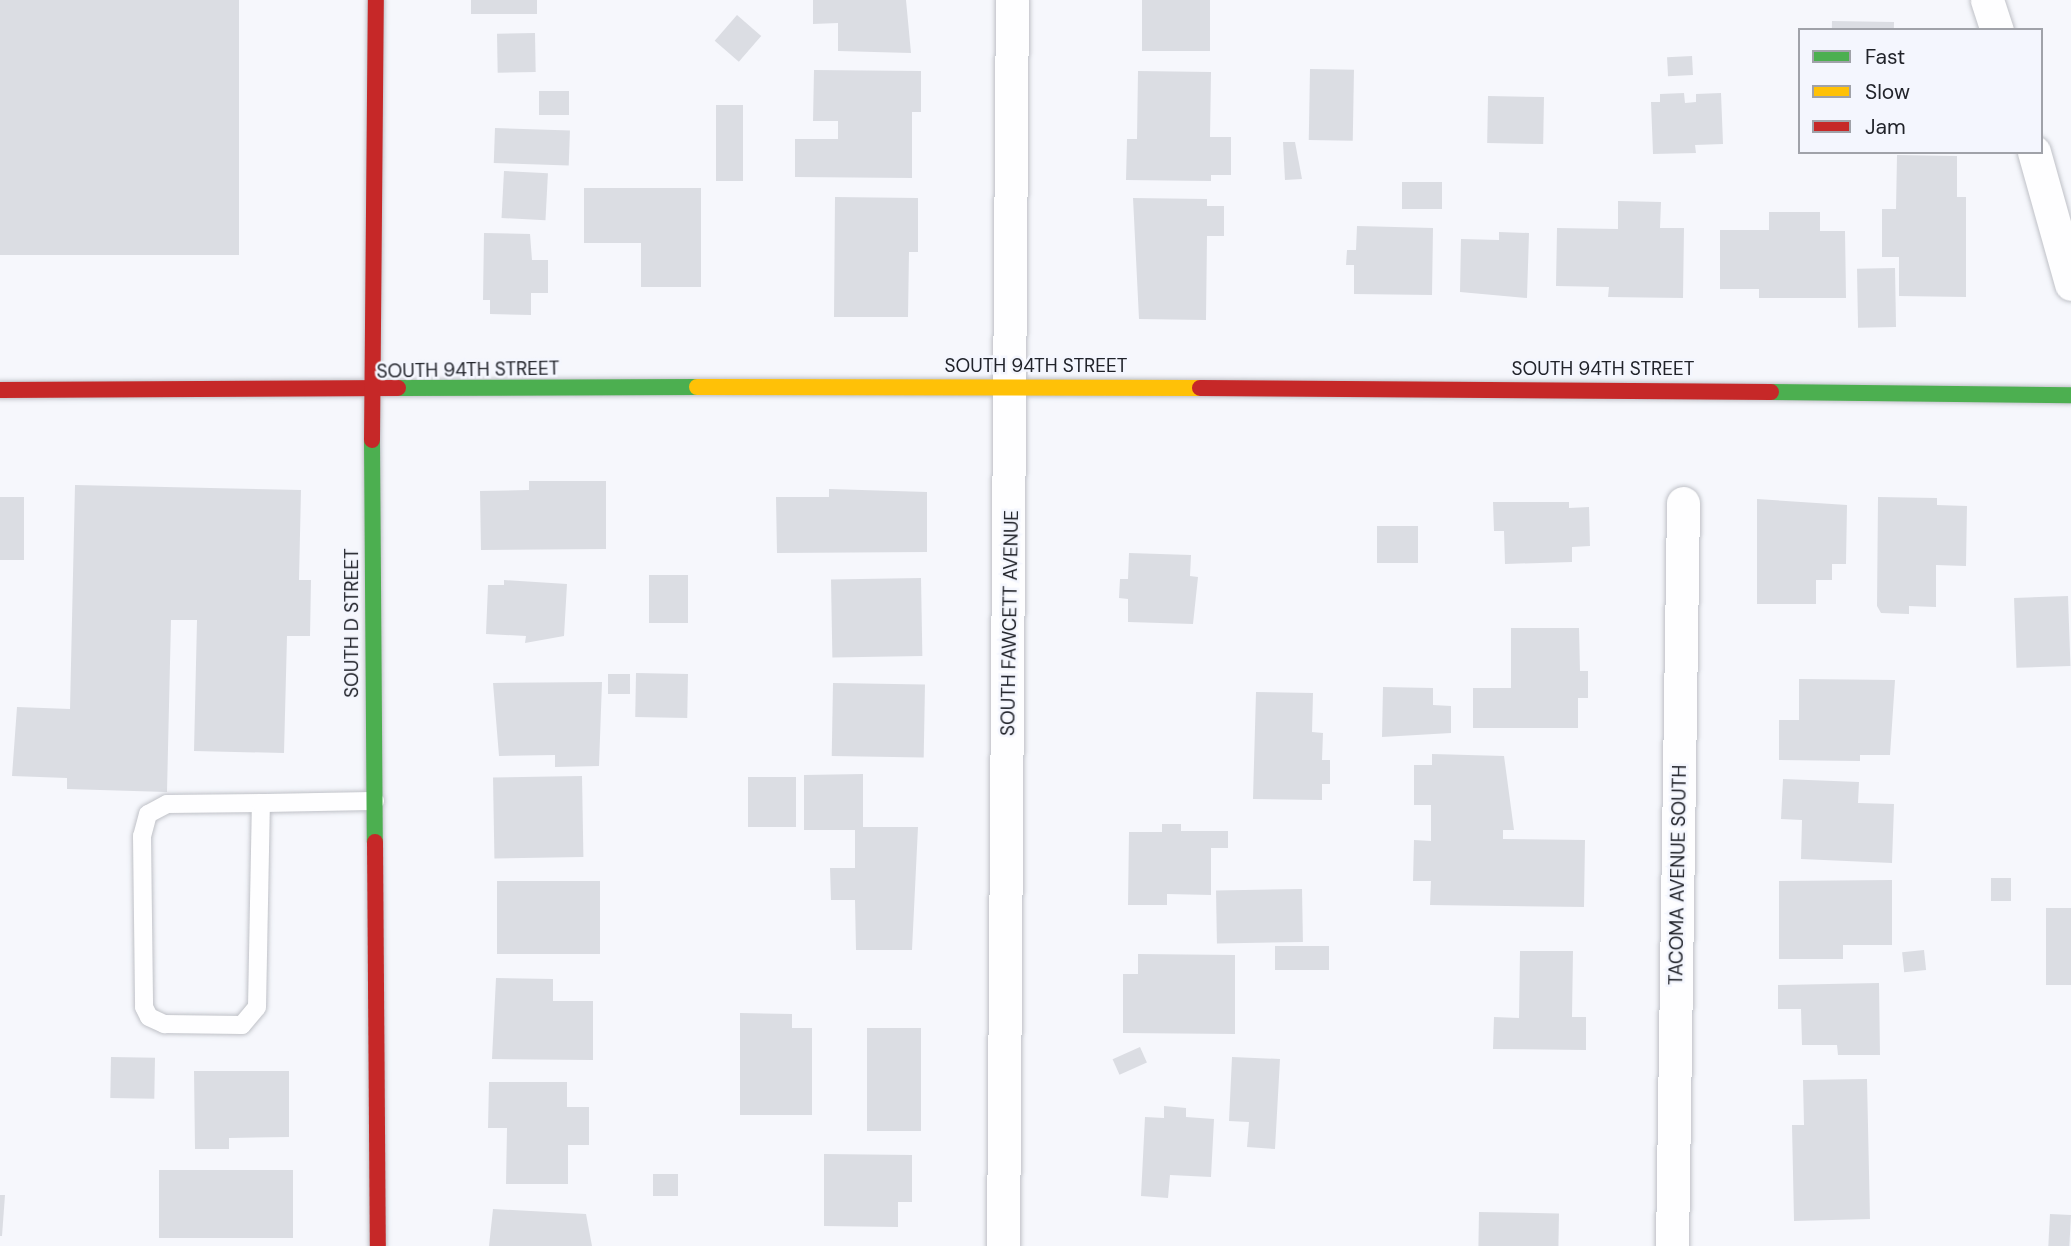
<!DOCTYPE html>
<html>
<head>
<meta charset="utf-8">
<style>
  body { margin:0 }
  #map { position:relative; width:2071px; height:1246px; overflow:hidden; background:#f6f7fc; font-family:"DM Sans",sans-serif }
  div>[style] { position:absolute }
  .building>* { inset:0; background:#dbdde3; transform-origin:0 0 }
  .roads { filter:drop-shadow(0 0 2px #bfc1c7) drop-shadow(0 0 2px #bfc1c7) }
  .lane>* { height:18px; margin:-9px; padding:0 9px; transform-origin:9px; border-radius:9px; background:#fefeff }
  .street>* { height:33px; margin:-16.5px; padding:0 16.5px; transform-origin:16.5px; border-radius:16.5px; background:#fefeff }
  .fast>* { height:16px; margin:-8px; padding:0 8px; transform-origin:8px; border-radius:8px; background:#4caf50 }
  .slow>* { height:16px; margin:-8px; padding:0 8px; transform-origin:8px; border-radius:8px; background:#ffc107 }
  .jam>* { height:16px; margin:-8px; padding:0 8px; transform-origin:8px; border-radius:8px; background:#c62828 }
  span { translate:-50% -50%; white-space:nowrap; text-align:center; line-height:1.15; -webkit-text-stroke:5px #f4f6fe; paint-order:stroke }
  .street-label { font-size:19px; color:#21232a }
  .legend { position:absolute; left:1798px; top:28px; width:245px; height:126px; box-sizing:border-box; background:#f4f6fe; border:2px solid #a0a2a9; margin:0; padding:9px 12px; list-style:none; font-size:21px; color:#21232a }
  .legend li { display:flex; align-items:center; gap:14px; height:35px }
  .legend b { width:35px; border:2px solid #a0a2a9 }
</style>
</head>
<body>
<div id="map">
  <div class="building">
    <div style="left:0;top:0;width:239px;height:255px"></div>
    <div style="left:471px;top:0;width:66px;height:14px"></div>
    <div style="clip-path:polygon(813px 0,906px 0,911px 53px,838px 51px,838px 23px,813px 24px)"></div>
    <div style="left:1142px;top:0;width:68px;height:51px"></div>
    <div style="left:737px;top:15px;width:32px;height:34px;rotate:41deg"></div>
    <div style="left:1832px;top:21px;width:62px;height:9px;rotate:1deg"></div>
    <div style="left:535px;top:33px;width:39px;height:38px;rotate:89deg"></div>
    <div style="left:1692px;top:56px;width:19px;height:25px;rotate:87deg"></div>
    <div style="left:1310px;top:69px;width:44px;height:71px;rotate:1deg"></div>
    <div style="clip-path:polygon(814px 70px,921px 71px,921px 112px,912px 112px,912px 178px,795px 177px,795px 139px,838px 139px,838px 121px,813px 121px)"></div>
    <div style="clip-path:polygon(1138px 71px,1211px 72px,1210px 137px,1231px 137px,1231px 175px,1211px 175px,1211px 181px,1126px 180px,1127px 139px,1137px 139px)"></div>
    <div style="left:539px;top:91px;width:30px;height:24px"></div>
    <div style="clip-path:polygon(1684px 93px,1685px 103px,1696px 102px,1696px 94px,1721px 93px,1723px 144px,1695px 145px,1696px 153px,1653px 154px,1651px 102px,1660px 102px,1660px 94px)"></div>
    <div style="left:1488px;top:96px;width:56px;height:47px;rotate:1deg"></div>
    <div style="left:716px;top:105px;width:27px;height:76px"></div>
    <div style="left:495px;top:128px;width:75px;height:35px;rotate:2deg"></div>
    <div style="clip-path:polygon(1283px 142px,1295px 142px,1302px 179px,1285px 180px)"></div>
    <div style="clip-path:polygon(1897px 155px,1957px 156px,1957px 197px,1966px 197px,1966px 297px,1899px 296px,1899px 257px,1882px 257px,1882px 209px,1896px 209px)"></div>
    <div style="left:504px;top:171px;width:44px;height:47px;rotate:3deg"></div>
    <div style="left:1402px;top:182px;width:40px;height:27px"></div>
    <div style="clip-path:polygon(584px 188px,701px 188px,701px 287px,641px 287px,641px 243px,584px 243px)"></div>
    <div style="clip-path:polygon(835px 197px,918px 198px,918px 252px,909px 252px,908px 317px,834px 317px)"></div>
    <div style="clip-path:polygon(1133px 198px,1207px 199px,1207px 206px,1224px 206px,1224px 236px,1207px 236px,1206px 320px,1139px 319px)"></div>
    <div style="clip-path:polygon(1618px 201px,1661px 202px,1660px 228px,1684px 228px,1683px 298px,1608px 297px,1609px 287px,1556px 286px,1557px 228px,1618px 229px)"></div>
    <div style="clip-path:polygon(1769px 212px,1820px 212px,1820px 231px,1845px 231px,1846px 298px,1759px 298px,1759px 289px,1720px 289px,1720px 230px,1769px 230px)"></div>
    <div style="clip-path:polygon(1357px 226px,1433px 228px,1432px 295px,1354px 294px,1354px 265px,1346px 265px,1347px 250px,1356px 250px)"></div>
    <div style="clip-path:polygon(1499px 232px,1529px 233px,1527px 298px,1460px 292px,1461px 239px,1499px 240px)"></div>
    <div style="clip-path:polygon(484px 233px,530px 234px,532px 260px,548px 260px,548px 293px,531px 293px,531px 315px,490px 314px,490px 300px,483px 300px)"></div>
    <div style="left:1895px;top:268px;width:59px;height:38px;rotate:89deg"></div>
    <div style="clip-path:polygon(529px 481px,606px 481px,606px 549px,481px 550px,480px 491px,529px 490px)"></div>
    <div style="clip-path:polygon(75px 485px,301px 490px,299px 580px,311px 580px,310px 636px,287px 636px,284px 753px,194px 751px,197px 620px,171px 620px,167px 792px,67px 789px,67px 778px,12px 776px,17px 707px,70px 709px)"></div>
    <div style="clip-path:polygon(829px 489px,927px 492px,927px 552px,777px 553px,776px 497px,829px 497px)"></div>
    <div style="left:0;top:497px;width:24px;height:63px"></div>
    <div style="clip-path:polygon(1878px 497px,1937px 498px,1937px 505px,1967px 506px,1966px 566px,1936px 565px,1936px 607px,1909px 606px,1909px 614px,1881px 613px,1877px 606px)"></div>
    <div style="clip-path:polygon(1757px 499px,1847px 505px,1846px 564px,1832px 564px,1832px 580px,1816px 580px,1816px 604px,1757px 604px)"></div>
    <div style="clip-path:polygon(1493px 502px,1569px 502px,1569px 508px,1589px 507px,1590px 546px,1572px 547px,1572px 562px,1505px 564px,1504px 531px,1494px 531px)"></div>
    <div style="left:1377px;top:526px;width:41px;height:37px"></div>
    <div style="clip-path:polygon(1129px 553px,1191px 555px,1190px 576px,1198px 577px,1193px 624px,1128px 622px,1128px 599px,1119px 598px,1120px 579px,1128px 579px)"></div>
    <div style="left:649px;top:575px;width:39px;height:48px"></div>
    <div style="left:921px;top:578px;width:78px;height:90px;rotate:89deg"></div>
    <div style="clip-path:polygon(504px 580px,567px 584px,564px 636px,525px 643px,526px 636px,486px 634px,488px 585px,504px 585px)"></div>
    <div style="left:2068px;top:596px;width:70px;height:54px;rotate:88deg"></div>
    <div style="clip-path:polygon(1511px 628px,1579px 628px,1580px 671px,1588px 671px,1588px 698px,1578px 698px,1578px 728px,1473px 728px,1473px 688px,1511px 688px)"></div>
    <div style="left:636px;top:673px;width:52px;height:44px;rotate:1deg"></div>
    <div style="left:608px;top:674px;width:22px;height:20px"></div>
    <div style="clip-path:polygon(1799px 679px,1895px 680px,1890px 755px,1860px 755px,1860px 761px,1779px 760px,1779px 720px,1799px 720px)"></div>
    <div style="clip-path:polygon(602px 682px,599px 766px,555px 767px,555px 755px,499px 756px,493px 683px)"></div>
    <div style="left:833px;top:683px;width:92px;height:73px;rotate:1deg"></div>
    <div style="clip-path:polygon(1383px 687px,1433px 688px,1433px 705px,1451px 706px,1451px 733px,1382px 737px)"></div>
    <div style="clip-path:polygon(1256px 692px,1313px 693px,1312px 732px,1323px 733px,1322px 760px,1330px 760px,1330px 784px,1322px 784px,1322px 800px,1253px 799px)"></div>
    <div style="clip-path:polygon(1432px 754px,1504px 756px,1514px 830px,1503px 830px,1503px 839px,1585px 840px,1584px 907px,1430px 905px,1431px 881px,1413px 881px,1414px 840px,1431px 841px,1431px 805px,1414px 805px,1414px 765px,1432px 765px)"></div>
    <div style="clip-path:polygon(863px 774px,863px 827px,918px 827px,912px 950px,856px 950px,855px 900px,831px 900px,830px 868px,855px 868px,855px 830px,804px 830px,804px 775px)"></div>
    <div style="left:582px;top:776px;width:81px;height:89px;rotate:89deg"></div>
    <div style="left:796px;top:777px;width:50px;height:48px;rotate:90deg"></div>
    <div style="clip-path:polygon(1783px 779px,1859px 782px,1858px 803px,1894px 804px,1892px 863px,1801px 859px,1802px 820px,1781px 819px)"></div>
    <div style="clip-path:polygon(1162px 824px,1181px 824px,1181px 831px,1228px 831px,1228px 848px,1211px 848px,1211px 895px,1167px 894px,1167px 905px,1128px 905px,1129px 832px,1162px 832px)"></div>
    <div style="left:1991px;top:878px;width:20px;height:23px"></div>
    <div style="clip-path:polygon(1892px 880px,1892px 945px,1843px 945px,1843px 959px,1779px 959px,1779px 881px)"></div>
    <div style="left:497px;top:881px;width:103px;height:73px"></div>
    <div style="left:1302px;top:889px;width:53px;height:86px;rotate:89deg"></div>
    <div style="left:2046px;top:908px;width:25px;height:77px"></div>
    <div style="left:1275px;top:946px;width:54px;height:24px"></div>
    <div style="left:1924px;top:950px;width:20px;height:22px;rotate:84deg"></div>
    <div style="clip-path:polygon(1520px 951px,1573px 951px,1572px 1017px,1586px 1017px,1586px 1050px,1493px 1049px,1494px 1017px,1519px 1018px)"></div>
    <div style="clip-path:polygon(1138px 954px,1235px 955px,1235px 1034px,1123px 1033px,1123px 974px,1138px 974px)"></div>
    <div style="clip-path:polygon(496px 978px,553px 979px,553px 1001px,593px 1001px,593px 1060px,492px 1059px)"></div>
    <div style="clip-path:polygon(1879px 983px,1880px 1055px,1838px 1055px,1837px 1045px,1802px 1045px,1801px 1009px,1778px 1009px,1778px 985px)"></div>
    <div style="clip-path:polygon(740px 1013px,792px 1014px,792px 1028px,812px 1028px,812px 1115px,740px 1115px)"></div>
    <div style="left:867px;top:1028px;width:54px;height:103px"></div>
    <div style="left:1140px;top:1047px;width:17px;height:30px;rotate:66deg"></div>
    <div style="left:111px;top:1057px;width:44px;height:41px;rotate:1deg"></div>
    <div style="clip-path:polygon(1232px 1057px,1280px 1059px,1275px 1149px,1247px 1147px,1249px 1122px,1229px 1121px)"></div>
    <div style="clip-path:polygon(194px 1071px,289px 1071px,289px 1137px,229px 1138px,229px 1149px,195px 1149px)"></div>
    <div style="clip-path:polygon(1867px 1079px,1870px 1219px,1794px 1221px,1792px 1125px,1804px 1125px,1803px 1080px)"></div>
    <div style="clip-path:polygon(489px 1082px,567px 1082px,567px 1107px,589px 1107px,589px 1145px,568px 1145px,568px 1184px,506px 1184px,507px 1128px,488px 1128px)"></div>
    <div style="clip-path:polygon(1164px 1106px,1186px 1108px,1186px 1117px,1214px 1119px,1211px 1177px,1170px 1175px,1168px 1198px,1141px 1196px,1145px 1117px,1164px 1118px)"></div>
    <div style="clip-path:polygon(824px 1154px,912px 1155px,912px 1202px,898px 1202px,898px 1227px,824px 1226px)"></div>
    <div style="left:293px;top:1170px;width:68px;height:134px;rotate:90deg"></div>
    <div style="left:678px;top:1174px;width:22px;height:25px;rotate:90deg"></div>
    <div style="clip-path:polygon(0 1195px,5px 1195px,2px 1236px,0 1236px)"></div>
    <div style="clip-path:polygon(493px 1209px,586px 1214px,592px 1246px,489px 1246px)"></div>
    <div style="left:1479px;top:1212px;width:80px;height:34px;rotate:1deg"></div>
    <div style="left:2050px;top:1214px;width:21px;height:32px;rotate:3deg"></div>
  </div>
  <div class="roads">
    <div class="lane">
      <div style="left:261px;top:803px;width:94px;rotate:179.4deg"></div>
      <div style="left:167px;top:804px;width:21px;rotate:152deg"></div>
      <div style="left:148px;top:814px;width:23px;rotate:105deg"></div>
      <div style="left:142px;top:836px;width:171px;rotate:89.3deg"></div>
      <div style="left:144px;top:1007px;width:11px;rotate:63deg"></div>
      <div style="left:149px;top:1017px;width:17px;rotate:25deg"></div>
      <div style="left:164px;top:1024px;width:78px;rotate:0.7deg"></div>
      <div style="left:242px;top:1025px;width:23px;rotate:-50deg"></div>
      <div style="left:257px;top:1007px;width:204px;rotate:-88.9deg"></div>
      <div style="left:261px;top:803px;width:114px;rotate:-1deg"></div>
    </div>
    <div class="street">
      <div style="left:1987px;top:0;width:32px;rotate:72deg"></div>
      <div style="left:2034px;top:152px;width:137px;rotate:74.3deg"></div>
      <div style="left:1003px;top:1246px;width:1246px;rotate:-89.59deg"></div>
      <div style="left:1672px;top:1246px;width:743px;rotate:-89.15deg"></div>
    </div>
    <div class="fast">
      <div style="left:398px;top:388px;width:299px;rotate:-0.2deg"></div>
      <div style="left:1771px;top:392px;width:300px;rotate:0.6deg"></div>
      <div style="left:372px;top:440px;width:402px;rotate:89.6deg"></div>
    </div>
    <div class="slow">
      <div style="left:697px;top:387px;width:503px;rotate:0.11deg"></div>
    </div>
    <div class="jam">
      <div style="left:1200px;top:388px;width:571px;rotate:0.4deg"></div>
      <div style="left:0;top:390px;width:398px;rotate:-0.3deg"></div>
      <div style="left:372px;top:440px;width:440px;rotate:-89.5deg"></div>
      <div style="left:375px;top:842px;width:404px;rotate:89.6deg"></div>
    </div>
  </div>
  <div class="street-label">
    <span style="left:1036px;top:366px">SOUTH 94TH STREET</span>
    <span style="left:1603px;top:369px">SOUTH 94TH STREET</span>
    <span style="left:468px;top:370px;rotate:-1deg">SOUTH 94TH STREET</span>
    <span style="left:352px;top:623px;rotate:-90deg">SOUTH D STREET</span>
    <span style="left:1010px;top:623px;rotate:-89deg">SOUTH FAWCETT AVENUE</span>
    <span style="left:1678px;top:875px;rotate:-89deg">TACOMA AVENUE SOUTH</span>
  </div>
  <ul class="legend">
  <li><b style="height:9px;background:#4caf50"></b>Fast</li>
  <li><b style="height:9px;background:#ffc107"></b>Slow</li>
  <li><b style="height:9px;background:#c62828"></b>Jam</li>
  </ul>
</div>
</body>
</html>
